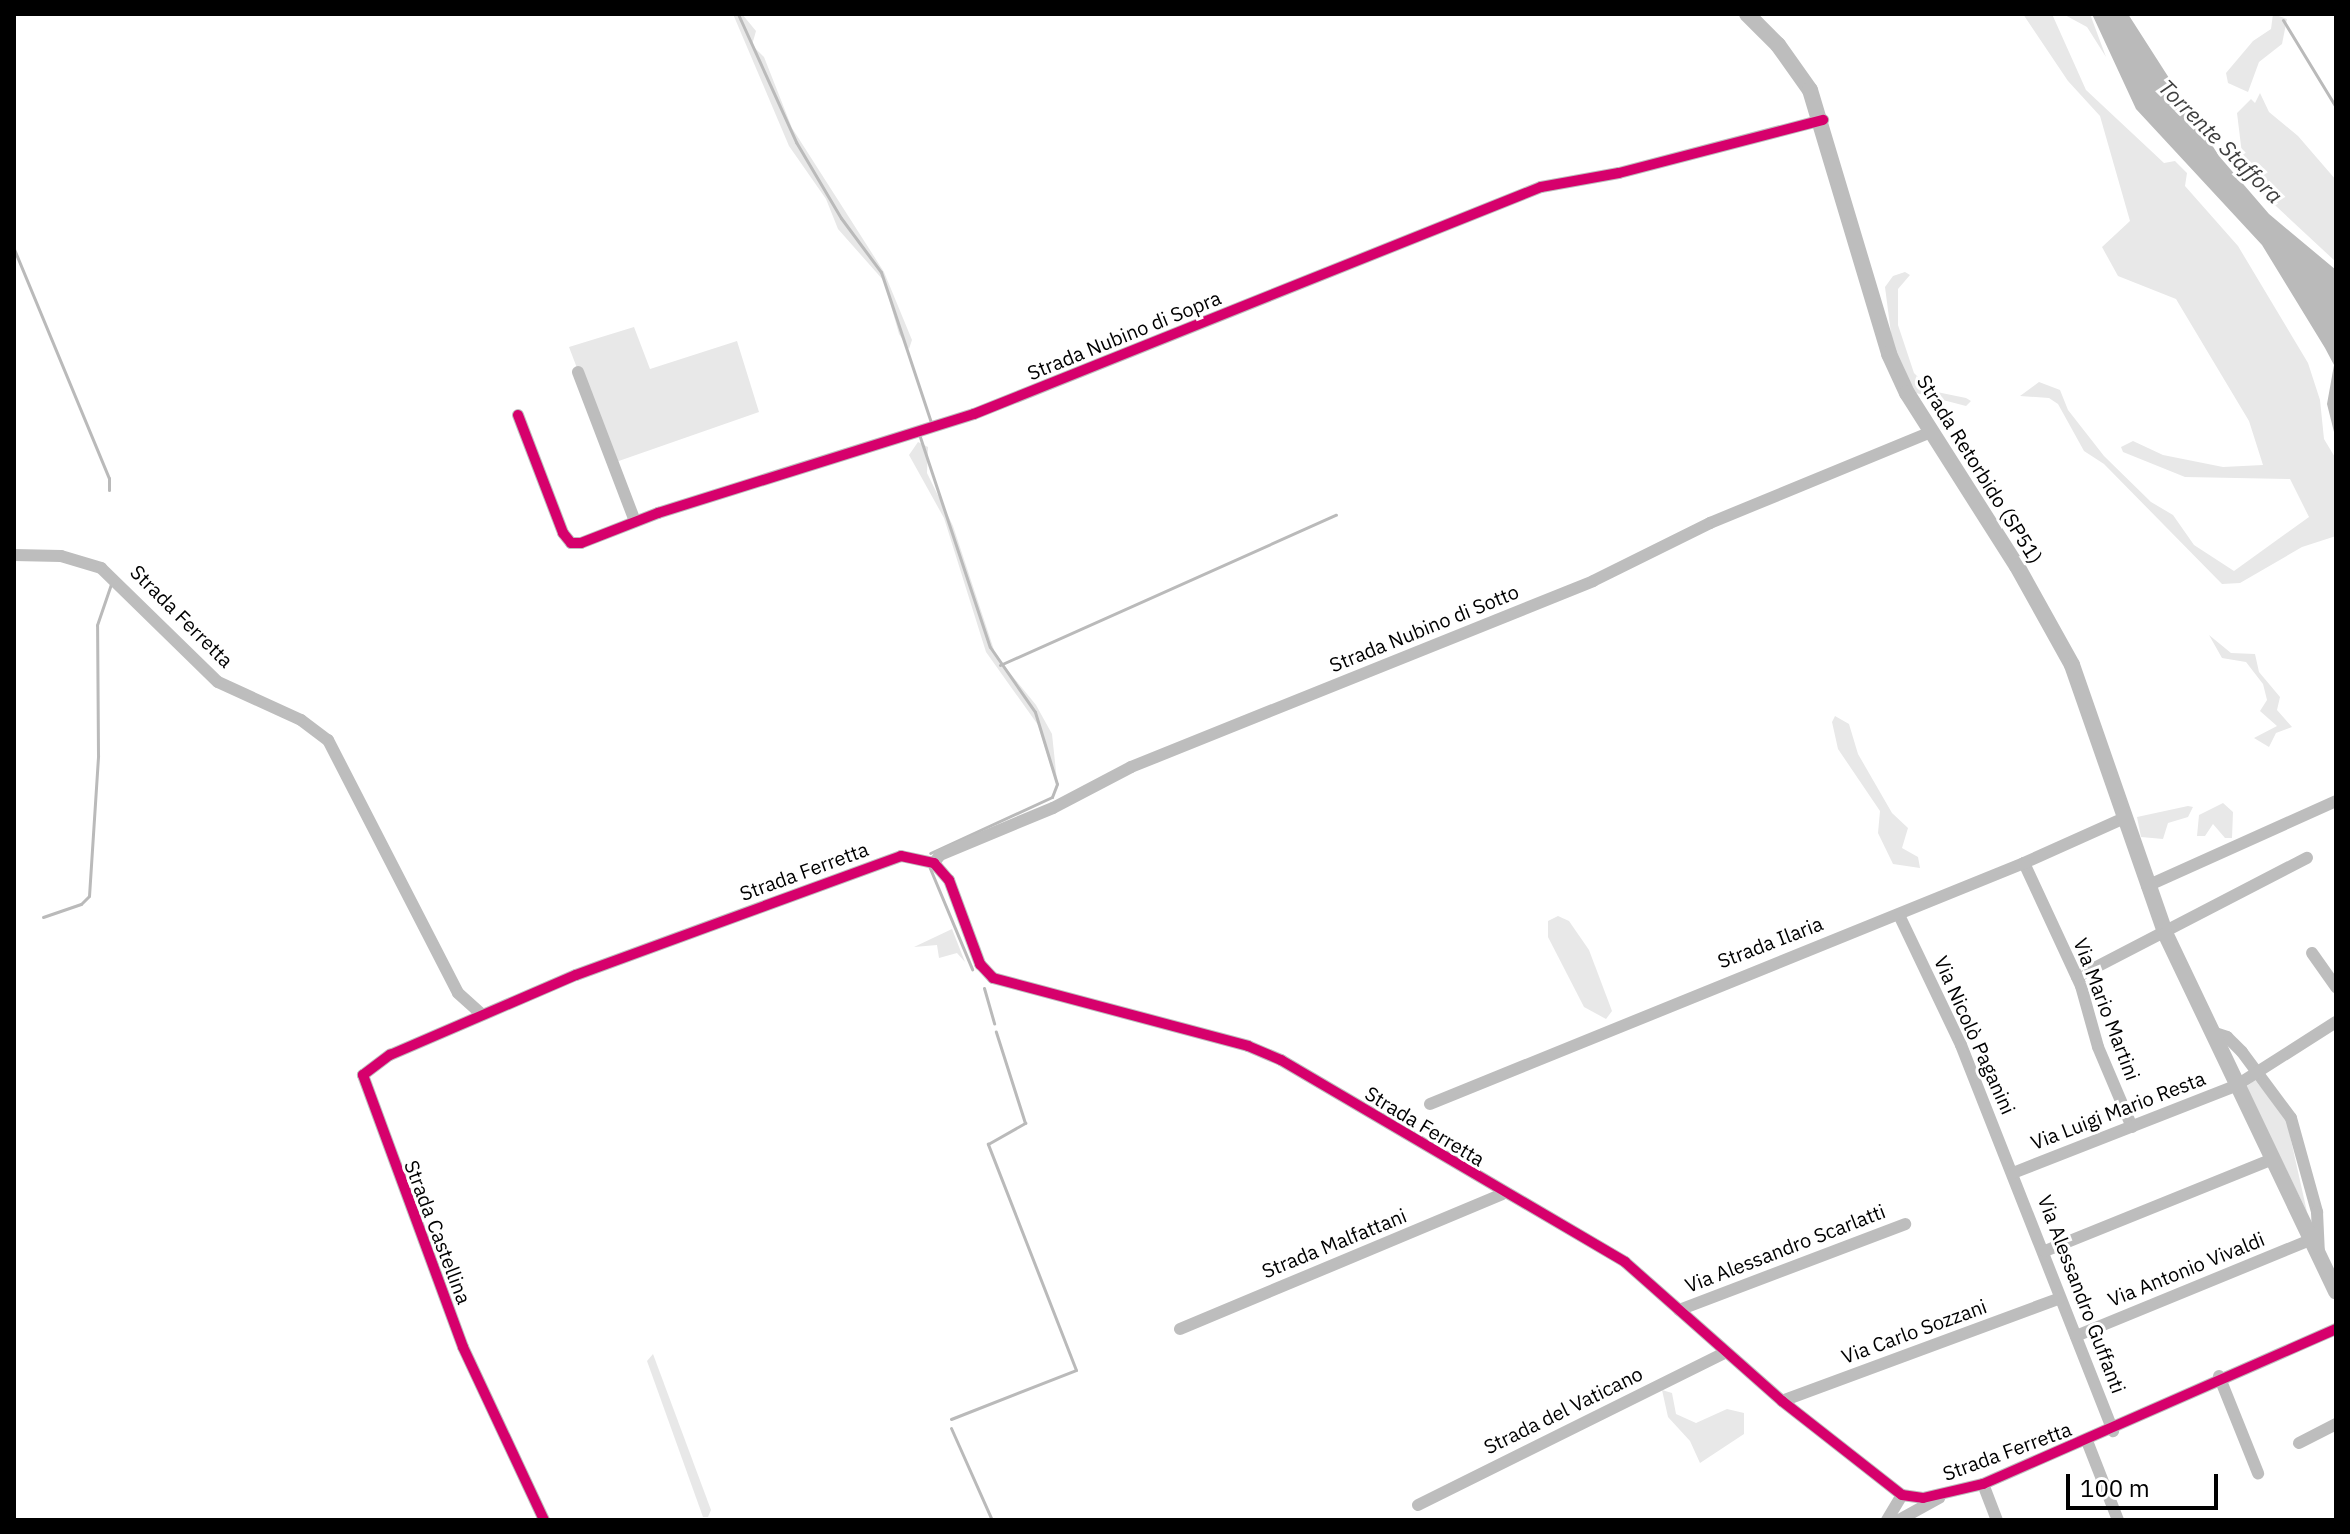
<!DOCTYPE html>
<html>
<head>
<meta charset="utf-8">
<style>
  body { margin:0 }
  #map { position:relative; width:2350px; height:1534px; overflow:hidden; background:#fff; font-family:"IBM Plex Sans",sans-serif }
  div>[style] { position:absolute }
  .green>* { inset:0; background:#e8e8e8 }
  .water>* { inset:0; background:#bababa }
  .stream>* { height:3px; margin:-1.5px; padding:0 1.5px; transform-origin:1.5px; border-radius:1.5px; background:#bababa }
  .minor>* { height:12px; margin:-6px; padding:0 6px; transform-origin:6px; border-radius:6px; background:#bdbdbd }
  .tertiary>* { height:16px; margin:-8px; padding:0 8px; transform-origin:8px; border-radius:8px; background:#bdbdbd }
  .cycleway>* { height:10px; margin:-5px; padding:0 5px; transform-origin:5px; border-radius:5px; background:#d6006c }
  span { translate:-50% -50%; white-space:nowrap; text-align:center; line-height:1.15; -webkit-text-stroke:6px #fff; paint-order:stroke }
  .street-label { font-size:20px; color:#000 }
  .water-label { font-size:22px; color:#3e3e3e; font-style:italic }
  .frame { position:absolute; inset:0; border:16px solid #000; pointer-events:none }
  .scale { position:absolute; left:2066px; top:1474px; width:152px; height:36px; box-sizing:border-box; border:4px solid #000; border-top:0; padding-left:10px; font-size:24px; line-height:28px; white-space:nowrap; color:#000; -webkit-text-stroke:6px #fff; paint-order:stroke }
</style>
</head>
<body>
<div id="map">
  <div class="green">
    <div style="clip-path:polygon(733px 14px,742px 14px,756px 31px,752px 45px,764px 57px,792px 128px,884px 272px,912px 340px,909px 349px,899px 334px,884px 281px,838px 229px,826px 199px,789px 146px)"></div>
    <div style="clip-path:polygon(2023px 14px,2052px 14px,2086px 90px,2164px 163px,2175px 161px,2187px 173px,2185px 186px,2238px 246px,2308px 363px,2320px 400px,2324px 439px,2336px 459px,2336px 536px,2302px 547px,2240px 583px,2222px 584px,2104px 464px,2084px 451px,2058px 404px,2049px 398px,2020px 396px,2039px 382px,2060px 390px,2068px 410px,2104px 456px,2151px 502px,2173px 515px,2194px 545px,2234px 571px,2309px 517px,2290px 479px,2185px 477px,2123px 452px,2121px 447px,2133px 441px,2163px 455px,2223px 467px,2263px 465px,2249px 421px,2176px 299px,2118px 276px,2102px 247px,2130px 221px,2100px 116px,2068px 81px)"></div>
    <div style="clip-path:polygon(2063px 14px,2090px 14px,2106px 57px,2087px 27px)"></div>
    <div style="clip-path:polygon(2273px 14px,2287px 19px,2282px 44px,2259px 62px,2248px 92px,2228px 83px,2226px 73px,2253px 41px,2271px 29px)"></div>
    <div style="clip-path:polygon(2260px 93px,2269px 112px,2298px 136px,2336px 180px,2336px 262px,2262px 193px,2242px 154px,2237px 113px,2251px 99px,2255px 103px)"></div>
    <div style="clip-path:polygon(1905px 272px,1910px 275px,1898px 289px,1898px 325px,1914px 373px,1932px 391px,1966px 398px,1971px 401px,1966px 406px,1916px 393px,1893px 349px,1885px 287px,1893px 276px)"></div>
    <div style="clip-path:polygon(634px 327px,650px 369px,737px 341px,759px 412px,613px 463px,569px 347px)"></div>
    <div style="clip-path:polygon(918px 442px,928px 447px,927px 473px,953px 526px,996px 656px,1036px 705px,1052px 734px,1058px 790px,1038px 725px,986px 652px,944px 518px,909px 455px)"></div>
    <div style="clip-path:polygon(2209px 635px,2231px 653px,2255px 654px,2259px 672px,2280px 697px,2277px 710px,2292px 727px,2276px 733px,2269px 747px,2254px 738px,2277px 726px,2260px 711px,2267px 700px,2263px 684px,2246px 662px,2222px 658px)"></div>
    <div style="clip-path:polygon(1835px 716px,1849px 724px,1858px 754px,1892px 813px,1908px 828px,1902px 848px,1918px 857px,1920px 868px,1893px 864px,1878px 833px,1880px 811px,1838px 749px,1832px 722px)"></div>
    <div style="clip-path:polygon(2223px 803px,2233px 812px,2232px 838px,2225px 838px,2213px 824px,2205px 836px,2197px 836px,2199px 815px)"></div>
    <div style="clip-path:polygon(2188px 806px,2193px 807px,2188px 817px,2168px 823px,2163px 839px,2141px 837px,2137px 817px)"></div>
    <div style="clip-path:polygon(1558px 916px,1569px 921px,1589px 950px,1612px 1011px,1606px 1019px,1584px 1007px,1548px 937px,1548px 921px)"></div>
    <div style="clip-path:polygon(952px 929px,965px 962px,957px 953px,939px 958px,937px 945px,914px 947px)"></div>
    <div style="clip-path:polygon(2255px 1080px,2286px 1118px,2307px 1212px,2246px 1087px)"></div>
    <div style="clip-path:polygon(653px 1354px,711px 1510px,708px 1517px,703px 1517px,647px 1361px)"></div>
    <div style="clip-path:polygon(1662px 1390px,1672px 1393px,1676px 1414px,1696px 1423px,1727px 1409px,1744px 1413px,1744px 1434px,1700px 1463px,1690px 1441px,1668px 1417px)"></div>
  </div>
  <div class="water">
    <div style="clip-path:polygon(2092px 14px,2128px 14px,2219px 156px,2269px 214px,2336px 270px,2336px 440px,2327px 404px,2334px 365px,2325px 348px,2262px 245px,2136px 109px)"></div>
  </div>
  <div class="stream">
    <div style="left:738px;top:14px;width:141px;rotate:65.6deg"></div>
    <div style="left:796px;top:142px;width:88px;rotate:59.4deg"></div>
    <div style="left:841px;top:218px;width:67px;rotate:53.5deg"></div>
    <div style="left:881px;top:272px;width:158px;rotate:71.6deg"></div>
    <div style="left:2283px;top:20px;width:102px;rotate:58.7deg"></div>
    <div style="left:14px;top:249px;width:248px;rotate:67.5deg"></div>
    <div style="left:109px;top:478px;width:12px;rotate:90deg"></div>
    <div style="left:920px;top:437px;width:221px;rotate:71.6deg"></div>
    <div style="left:990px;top:647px;width:79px;rotate:55.3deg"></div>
    <div style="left:1035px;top:712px;width:75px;rotate:73deg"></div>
    <div style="left:1057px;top:784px;width:14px;rotate:111deg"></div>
    <div style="left:1052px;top:797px;width:134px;rotate:155.3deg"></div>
    <div style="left:1000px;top:665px;width:368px;rotate:-24.1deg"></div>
    <div style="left:929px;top:866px;width:112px;rotate:67.3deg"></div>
    <div style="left:43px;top:917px;width:40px;rotate:-18.9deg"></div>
    <div style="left:81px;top:904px;width:11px;rotate:-45deg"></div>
    <div style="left:89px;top:896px;width:141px;rotate:-86.3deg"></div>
    <div style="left:98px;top:755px;width:130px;rotate:-90.4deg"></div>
    <div style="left:97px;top:625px;width:43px;rotate:-71.1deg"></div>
    <div style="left:984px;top:988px;width:37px;rotate:74deg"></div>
    <div style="left:951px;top:1419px;width:134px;rotate:-21.4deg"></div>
    <div style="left:1076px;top:1370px;width:243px;rotate:-111.3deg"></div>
    <div style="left:988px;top:1144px;width:43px;rotate:-29.6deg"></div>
    <div style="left:1025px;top:1123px;width:96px;rotate:-107.7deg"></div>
    <div style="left:951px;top:1428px;width:101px;rotate:66deg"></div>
  </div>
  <div class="minor">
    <div style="left:578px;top:372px;width:160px;rotate:69.1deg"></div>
    <div style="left:518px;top:415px;width:126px;rotate:69.1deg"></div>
    <div style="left:563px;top:533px;width:13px;rotate:51deg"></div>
    <div style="left:571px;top:543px;width:10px"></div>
    <div style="left:581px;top:543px;width:83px;rotate:-21.3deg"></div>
    <div style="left:658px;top:513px;width:331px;rotate:-17.4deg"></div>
    <div style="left:974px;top:414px;width:611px;rotate:-21.82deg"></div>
    <div style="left:1541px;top:187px;width:79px;rotate:-10.2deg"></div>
    <div style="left:1619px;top:173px;width:211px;rotate:-14.6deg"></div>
    <div style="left:14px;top:555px;width:47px;rotate:1.2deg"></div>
    <div style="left:61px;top:556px;width:42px;rotate:16.7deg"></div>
    <div style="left:101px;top:568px;width:163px;rotate:44.3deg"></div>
    <div style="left:218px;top:682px;width:91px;rotate:24.6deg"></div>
    <div style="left:301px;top:720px;width:34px;rotate:37deg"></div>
    <div style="left:328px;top:740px;width:284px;rotate:62.8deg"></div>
    <div style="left:458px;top:993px;width:31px;rotate:42deg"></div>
    <div style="left:934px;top:863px;width:10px;rotate:-53deg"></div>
    <div style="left:940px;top:855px;width:122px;rotate:-22.6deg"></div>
    <div style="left:1053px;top:808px;width:88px;rotate:-27.7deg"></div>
    <div style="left:1131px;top:767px;width:498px;rotate:-21.9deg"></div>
    <div style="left:1593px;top:581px;width:131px;rotate:-26.4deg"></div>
    <div style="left:1710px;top:523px;width:239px;rotate:-22.4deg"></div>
    <div style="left:2024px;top:863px;width:136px;rotate:65.1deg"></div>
    <div style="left:2081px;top:986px;width:63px;rotate:74.4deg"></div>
    <div style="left:2098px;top:1047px;width:87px;rotate:67deg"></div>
    <div style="left:2147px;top:886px;width:207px;rotate:-24.2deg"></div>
    <div style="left:1899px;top:915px;width:144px;rotate:64.5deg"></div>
    <div style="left:1961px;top:1045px;width:415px;rotate:68.5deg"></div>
    <div style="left:2312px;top:953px;width:42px;rotate:54.8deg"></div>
    <div style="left:2077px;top:977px;width:259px;rotate:-27.4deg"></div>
    <div style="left:2212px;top:1032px;width:16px;rotate:18deg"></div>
    <div style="left:2227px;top:1037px;width:21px;rotate:45deg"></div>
    <div style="left:2242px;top:1052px;width:82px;rotate:53.4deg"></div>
    <div style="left:2291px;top:1118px;width:98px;rotate:74.5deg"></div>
    <div style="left:2317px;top:1212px;width:42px;rotate:87.3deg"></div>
    <div style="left:1430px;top:1104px;width:641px;rotate:-22.08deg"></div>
    <div style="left:2024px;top:863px;width:110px;rotate:-24.2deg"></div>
    <div style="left:2013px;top:1173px;width:241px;rotate:-21.4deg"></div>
    <div style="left:2237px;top:1085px;width:117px;rotate:-32.5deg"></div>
    <div style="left:2045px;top:1251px;width:246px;rotate:-22deg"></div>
    <div style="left:1679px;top:1310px;width:242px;rotate:-20.8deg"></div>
    <div style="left:1180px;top:1329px;width:349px;rotate:-22.7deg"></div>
    <div style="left:2076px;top:1336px;width:255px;rotate:-22.3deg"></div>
    <div style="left:2219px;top:1376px;width:105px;rotate:68.1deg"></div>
    <div style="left:1782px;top:1401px;width:296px;rotate:-20.3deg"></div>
    <div style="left:2087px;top:1441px;width:85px;rotate:68.6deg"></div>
    <div style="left:2299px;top:1443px;width:42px;rotate:-27.2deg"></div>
    <div style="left:1983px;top:1484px;width:39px;rotate:69deg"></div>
    <div style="left:1418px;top:1505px;width:344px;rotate:-26.4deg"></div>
    <div style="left:544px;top:1520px;width:191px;rotate:-115.1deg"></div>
    <div style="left:463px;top:1347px;width:290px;rotate:-110.2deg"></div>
    <div style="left:363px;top:1075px;width:34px;rotate:-37deg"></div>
    <div style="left:390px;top:1055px;width:202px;rotate:-23.3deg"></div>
    <div style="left:576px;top:975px;width:346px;rotate:-20.1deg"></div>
    <div style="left:901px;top:856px;width:34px;rotate:12deg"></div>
    <div style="left:934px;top:863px;width:23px;rotate:49deg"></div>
    <div style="left:949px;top:880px;width:90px;rotate:69.7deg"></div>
    <div style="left:980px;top:964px;width:19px;rotate:47deg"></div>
    <div style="left:993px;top:978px;width:264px;rotate:14.9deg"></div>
    <div style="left:1248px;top:1046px;width:36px;rotate:23deg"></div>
    <div style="left:1281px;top:1060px;width:399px;rotate:30.4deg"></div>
    <div style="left:1625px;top:1262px;width:210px;rotate:41.5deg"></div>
    <div style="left:1782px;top:1401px;width:152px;rotate:38.1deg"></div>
    <div style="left:1902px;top:1495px;width:21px;rotate:8deg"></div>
    <div style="left:1923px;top:1498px;width:62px;rotate:-13.1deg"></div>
    <div style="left:1983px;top:1484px;width:386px;rotate:-23.7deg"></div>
    <div style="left:1887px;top:1520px;width:29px;rotate:-59deg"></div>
    <div style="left:1899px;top:1520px;width:46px;rotate:-28.8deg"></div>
  </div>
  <div class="tertiary">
    <div style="left:1747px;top:14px;width:44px;rotate:45deg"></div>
    <div style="left:1778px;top:45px;width:55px;rotate:54.6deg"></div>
    <div style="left:1810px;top:90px;width:276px;rotate:73.3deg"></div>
    <div style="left:1889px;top:354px;width:43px;rotate:65.2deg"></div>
    <div style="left:1907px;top:393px;width:205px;rotate:57.6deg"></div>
    <div style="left:2017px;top:566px;width:113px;rotate:60.9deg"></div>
    <div style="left:2072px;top:665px;width:286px;rotate:70.8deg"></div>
    <div style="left:2166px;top:935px;width:395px;rotate:64.5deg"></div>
  </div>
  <div class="cycleway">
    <div style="left:518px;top:415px;width:126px;rotate:69.1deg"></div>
    <div style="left:563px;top:533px;width:13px;rotate:51deg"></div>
    <div style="left:571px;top:543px;width:10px"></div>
    <div style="left:581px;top:543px;width:83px;rotate:-21.3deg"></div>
    <div style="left:658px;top:513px;width:331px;rotate:-17.4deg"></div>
    <div style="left:974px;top:414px;width:611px;rotate:-21.82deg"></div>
    <div style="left:1541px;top:187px;width:79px;rotate:-10.2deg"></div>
    <div style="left:1619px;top:173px;width:211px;rotate:-14.6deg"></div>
    <div style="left:544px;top:1520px;width:191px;rotate:-115.1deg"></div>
    <div style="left:463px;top:1347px;width:290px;rotate:-110.2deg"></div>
    <div style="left:363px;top:1075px;width:34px;rotate:-37deg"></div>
    <div style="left:390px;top:1055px;width:202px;rotate:-23.3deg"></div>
    <div style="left:576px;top:975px;width:346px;rotate:-20.1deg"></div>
    <div style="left:901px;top:856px;width:34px;rotate:12deg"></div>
    <div style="left:934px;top:863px;width:23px;rotate:49deg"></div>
    <div style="left:949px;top:880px;width:90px;rotate:69.7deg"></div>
    <div style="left:980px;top:964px;width:19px;rotate:47deg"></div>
    <div style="left:993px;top:978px;width:264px;rotate:14.9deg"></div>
    <div style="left:1248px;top:1046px;width:36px;rotate:23deg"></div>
    <div style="left:1281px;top:1060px;width:399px;rotate:30.4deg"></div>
    <div style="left:1625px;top:1262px;width:210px;rotate:41.5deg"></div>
    <div style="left:1782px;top:1401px;width:152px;rotate:38.1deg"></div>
    <div style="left:1902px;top:1495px;width:21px;rotate:8deg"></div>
    <div style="left:1923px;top:1498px;width:62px;rotate:-13.1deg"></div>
    <div style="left:1983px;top:1484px;width:386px;rotate:-23.7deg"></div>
  </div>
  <div class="street-label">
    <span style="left:1124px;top:335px;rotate:-22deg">Strada Nubino di Sopra</span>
    <span style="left:1980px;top:469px;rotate:58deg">Strada Retorbido (SP51)</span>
    <span style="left:182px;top:616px;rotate:45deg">Strada Ferretta</span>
    <span style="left:1424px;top:628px;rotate:-22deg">Strada Nubino di Sotto</span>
    <span style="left:804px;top:871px;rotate:-20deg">Strada Ferretta</span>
    <span style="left:1770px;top:942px;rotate:-21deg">Strada Ilaria</span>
    <span style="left:2107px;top:1009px;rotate:69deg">Via Mario Martini</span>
    <span style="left:1975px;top:1035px;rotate:66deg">Via Nicolò Paganini</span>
    <span style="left:2118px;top:1110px;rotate:-21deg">Via Luigi Mario Resta</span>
    <span style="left:1425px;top:1126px;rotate:31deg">Strada Ferretta</span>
    <span style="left:438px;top:1232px;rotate:69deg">Strada Castellina</span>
    <span style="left:1334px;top:1243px;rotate:-22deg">Strada Malfattani</span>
    <span style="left:1785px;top:1248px;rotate:-21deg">Via Alessandro Scarlatti</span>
    <span style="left:2186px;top:1269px;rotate:-22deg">Via Antonio Vivaldi</span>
    <span style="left:2082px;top:1294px;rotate:69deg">Via Alessandro Guffanti</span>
    <span style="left:1914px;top:1331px;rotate:-20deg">Via Carlo Sozzani</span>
    <span style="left:1563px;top:1410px;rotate:-26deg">Strada del Vaticano</span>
    <span style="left:2007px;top:1451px;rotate:-20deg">Strada Ferretta</span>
  </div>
  <div class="water-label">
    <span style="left:2221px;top:141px;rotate:45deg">Torrente Staffora</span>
  </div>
  <div class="frame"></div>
  <div class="scale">100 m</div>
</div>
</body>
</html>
